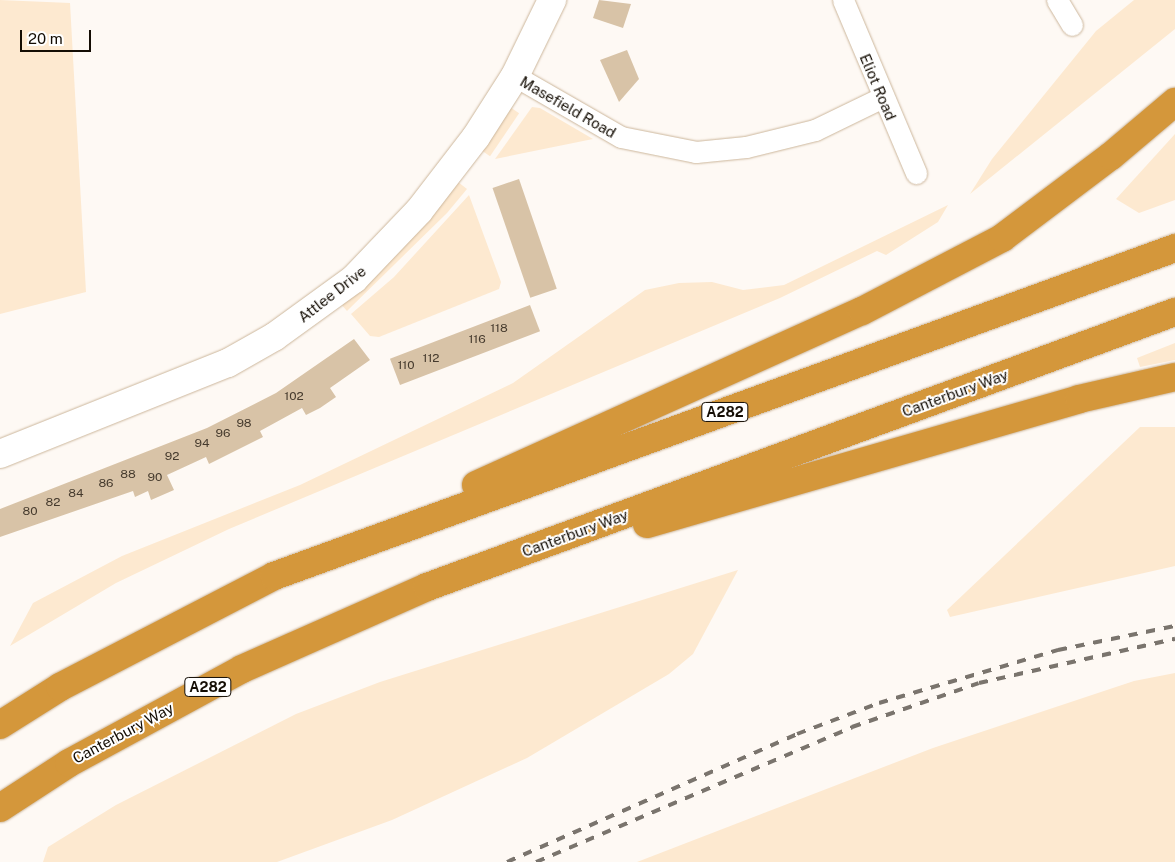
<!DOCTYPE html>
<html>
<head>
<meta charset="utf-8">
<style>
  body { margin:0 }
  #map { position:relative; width:1175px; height:862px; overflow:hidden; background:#fef9f4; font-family:"Public Sans",sans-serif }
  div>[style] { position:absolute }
  .green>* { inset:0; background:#fde9d0; transform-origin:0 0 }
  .building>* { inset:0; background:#d8c3a7; transform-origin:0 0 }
  .roads { filter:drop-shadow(0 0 1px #ccb69b) drop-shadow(0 0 1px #ccb69b) }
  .street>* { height:21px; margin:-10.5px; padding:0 10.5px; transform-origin:10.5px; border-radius:10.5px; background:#fff }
  .secondary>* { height:28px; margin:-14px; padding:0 14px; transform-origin:14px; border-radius:14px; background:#fff }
  .highway>* { height:28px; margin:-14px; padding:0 14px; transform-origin:14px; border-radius:14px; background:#d4973b }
  .rail>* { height:4px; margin-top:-2px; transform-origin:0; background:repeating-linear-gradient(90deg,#7a746d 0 9px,transparent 0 18px) }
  span { translate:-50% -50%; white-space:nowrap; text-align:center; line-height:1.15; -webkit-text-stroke:4px #fff; paint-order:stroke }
  .number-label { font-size:12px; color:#453a2d }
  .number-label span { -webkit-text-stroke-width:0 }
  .shield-label span { padding:1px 4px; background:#fff; border:1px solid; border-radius:4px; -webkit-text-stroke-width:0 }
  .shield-label { font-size:14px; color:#140d04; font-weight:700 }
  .street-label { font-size:15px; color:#140d04 }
  .scale { position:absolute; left:20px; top:30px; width:71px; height:22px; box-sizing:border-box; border:2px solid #140d04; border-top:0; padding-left:6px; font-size:15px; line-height:18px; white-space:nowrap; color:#140d04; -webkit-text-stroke:4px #fff; paint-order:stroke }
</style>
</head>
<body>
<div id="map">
  <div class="green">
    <div style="clip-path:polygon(0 0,70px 3px,86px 292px,0 314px)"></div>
    <div style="clip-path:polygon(1134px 0,1175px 0,1175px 29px,970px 194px,992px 159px,1096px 31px)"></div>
    <div style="left:510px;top:107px;width:11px;height:52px;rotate:34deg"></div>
    <div style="clip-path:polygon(532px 107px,540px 108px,593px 139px,495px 159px)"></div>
    <div style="clip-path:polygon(1175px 134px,1175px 200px,1139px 213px,1116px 199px)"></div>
    <div style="clip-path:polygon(458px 182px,467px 189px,447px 213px,347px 311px,340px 303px)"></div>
    <div style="clip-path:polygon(469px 195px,501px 282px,499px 289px,379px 337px,370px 336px,351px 314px,394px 277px)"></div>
    <div style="clip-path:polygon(948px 205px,938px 222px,886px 255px,877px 251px,780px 298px,229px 529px,116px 583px,10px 646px,33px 603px,122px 556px,300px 485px,513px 383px,645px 290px,679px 283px,712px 282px,743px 290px,784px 285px)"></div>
    <div style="clip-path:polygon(1175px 343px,1175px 360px,1140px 367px,1137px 358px)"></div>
    <div style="clip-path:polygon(1140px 427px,1175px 427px,1175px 566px,950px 617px,947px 610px)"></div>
    <div style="clip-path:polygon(738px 570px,693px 654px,669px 674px,527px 758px,392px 820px,277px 862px,43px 862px,48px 847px,116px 805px,296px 714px,380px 682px)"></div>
    <div style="clip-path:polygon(1175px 673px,1175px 862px,637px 862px,933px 748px,1134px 681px)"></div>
  </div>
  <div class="building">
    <div style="clip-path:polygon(599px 0,631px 4px,623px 28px,593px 18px)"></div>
    <div style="clip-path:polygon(627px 50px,639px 79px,619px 102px,600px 60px)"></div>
    <div style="left:519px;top:179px;width:116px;height:28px;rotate:71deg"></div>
    <div style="left:530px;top:305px;width:28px;height:150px;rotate:69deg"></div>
    <div style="clip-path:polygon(354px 339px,370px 360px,330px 388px,336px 397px,320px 408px,306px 415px,302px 408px,260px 431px,263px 437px,209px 464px,206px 457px,167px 475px,174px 490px,151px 500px,148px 491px,135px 497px,133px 491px,0 537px,0 509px,207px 428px,276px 393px)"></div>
  </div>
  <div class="roads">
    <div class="street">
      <div style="left:843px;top:0;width:188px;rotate:67.1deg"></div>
      <div style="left:1057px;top:0;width:29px;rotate:59deg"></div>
      <div style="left:515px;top:76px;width:122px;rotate:29.9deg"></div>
      <div style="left:621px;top:137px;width:76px;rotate:11.3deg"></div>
      <div style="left:696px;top:152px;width:50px;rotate:-5.7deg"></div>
      <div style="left:746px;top:147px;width:71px;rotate:-13.8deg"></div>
      <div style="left:815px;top:130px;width:73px;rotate:-25.9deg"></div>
    </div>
    <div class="secondary">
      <div style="left:0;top:454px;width:245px;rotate:-21.8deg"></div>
      <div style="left:228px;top:363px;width:53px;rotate:-29.5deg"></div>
      <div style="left:274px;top:337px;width:99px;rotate:-35.9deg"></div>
      <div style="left:354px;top:279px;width:94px;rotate:-46.3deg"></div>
      <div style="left:419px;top:211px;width:93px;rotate:-52.4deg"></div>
      <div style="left:476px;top:137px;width:72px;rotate:-57.4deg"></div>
      <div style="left:515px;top:76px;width:85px;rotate:-64deg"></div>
    </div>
    <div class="highway">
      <div style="left:476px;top:485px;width:423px;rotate:-24.3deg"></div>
      <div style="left:862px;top:311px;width:158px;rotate:-27.5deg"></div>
      <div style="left:1002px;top:238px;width:136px;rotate:-37deg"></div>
      <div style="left:1111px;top:156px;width:84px;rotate:-40.2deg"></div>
      <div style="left:647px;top:524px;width:450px;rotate:-16.1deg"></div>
      <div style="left:1079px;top:399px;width:98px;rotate:-12.9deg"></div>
      <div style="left:0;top:725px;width:71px;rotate:-32.3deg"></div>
      <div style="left:60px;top:687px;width:241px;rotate:-27.4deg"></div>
      <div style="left:274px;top:576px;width:959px;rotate:-20deg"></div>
      <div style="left:0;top:808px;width:82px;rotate:-33.1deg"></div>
      <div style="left:69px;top:763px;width:197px;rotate:-28.5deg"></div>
      <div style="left:242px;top:669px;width:202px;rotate:-23.9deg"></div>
      <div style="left:427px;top:587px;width:797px;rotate:-20.19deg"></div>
    </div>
  </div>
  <div class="rail">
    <div style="left:507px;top:862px;width:317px;rotate:-23.8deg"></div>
    <div style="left:797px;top:734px;width:88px;rotate:-20.7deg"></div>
    <div style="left:879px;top:703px;width:187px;rotate:-16.5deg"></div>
    <div style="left:1058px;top:650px;width:119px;rotate:-11.6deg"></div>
    <div style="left:536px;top:862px;width:344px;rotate:-23.1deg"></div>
    <div style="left:852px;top:727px;width:134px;rotate:-19.1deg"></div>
    <div style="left:979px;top:683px;width:201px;rotate:-12.7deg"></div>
  </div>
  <div class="number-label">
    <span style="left:499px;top:329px">118</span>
    <span style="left:477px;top:340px">116</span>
    <span style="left:431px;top:359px">112</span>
    <span style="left:406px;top:366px">110</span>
    <span style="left:294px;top:397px">102</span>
    <span style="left:244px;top:424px">98</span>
    <span style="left:223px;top:434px">96</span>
    <span style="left:202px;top:444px">94</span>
    <span style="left:172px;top:457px">92</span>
    <span style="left:128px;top:475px">88</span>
    <span style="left:155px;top:478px">90</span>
    <span style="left:106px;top:484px">86</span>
    <span style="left:76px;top:494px">84</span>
    <span style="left:53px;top:503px">82</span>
    <span style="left:30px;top:512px">80</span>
  </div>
  <div class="shield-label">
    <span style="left:725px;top:412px">A282</span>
    <span style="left:208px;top:687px">A282</span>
  </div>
  <div class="street-label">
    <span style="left:878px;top:87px;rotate:67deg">Eliot Road</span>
    <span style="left:568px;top:107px;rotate:30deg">Masefield Road</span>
    <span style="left:332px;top:294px;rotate:-38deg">Attlee Drive</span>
    <span style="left:955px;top:393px;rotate:-20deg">Canterbury Way</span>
    <span style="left:575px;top:533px;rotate:-20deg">Canterbury Way</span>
    <span style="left:123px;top:733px;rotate:-28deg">Canterbury Way</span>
  </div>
  <div class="scale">20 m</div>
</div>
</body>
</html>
